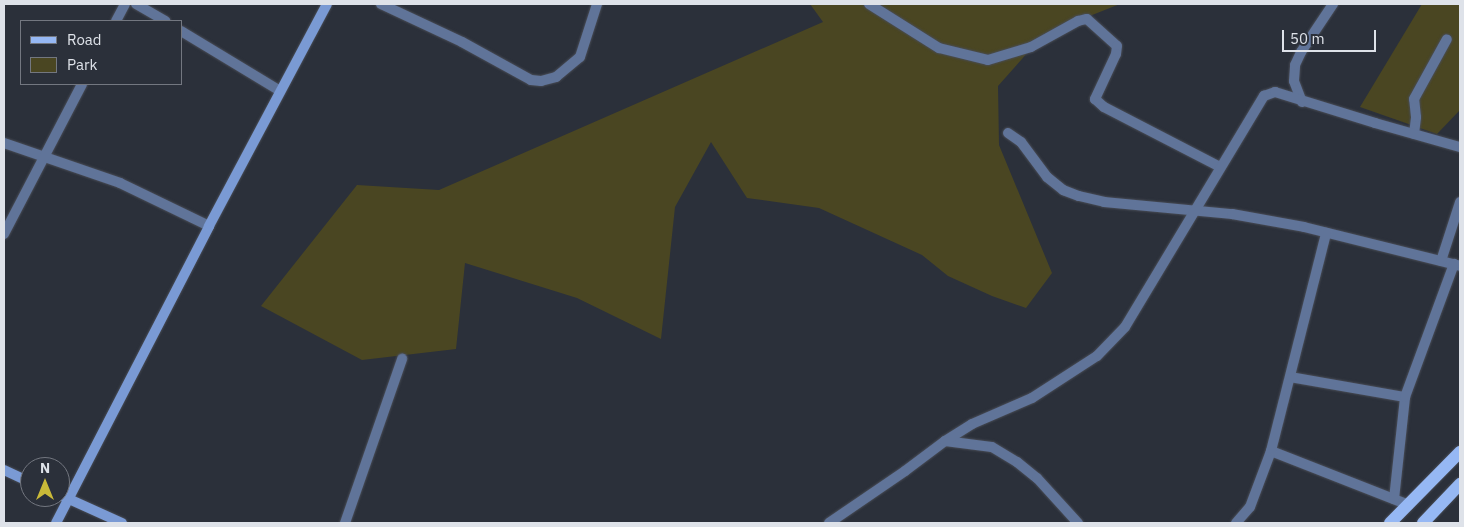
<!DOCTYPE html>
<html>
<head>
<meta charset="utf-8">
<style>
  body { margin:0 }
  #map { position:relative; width:1464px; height:527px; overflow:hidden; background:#2b303a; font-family:"IBM Plex Sans",sans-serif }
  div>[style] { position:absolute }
  .green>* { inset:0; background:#4a4622 }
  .roads { filter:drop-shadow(0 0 1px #484c56) drop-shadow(0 0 1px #484c56) }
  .street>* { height:10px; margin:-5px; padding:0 5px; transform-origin:5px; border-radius:5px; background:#607499 }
  .secondary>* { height:10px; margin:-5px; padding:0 5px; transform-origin:5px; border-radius:5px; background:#7a9ad4 }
  .primary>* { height:12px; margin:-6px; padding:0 6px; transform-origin:6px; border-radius:6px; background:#96b8f4 }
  span { translate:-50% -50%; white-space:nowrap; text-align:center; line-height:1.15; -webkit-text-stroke:4px #2b303a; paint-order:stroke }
  .frame { position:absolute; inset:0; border:5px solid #dee2e9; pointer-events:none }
  .legend { position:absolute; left:20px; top:20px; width:162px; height:65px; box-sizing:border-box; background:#2b303a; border:1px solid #737780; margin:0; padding:6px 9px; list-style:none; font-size:15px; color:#dee2e9 }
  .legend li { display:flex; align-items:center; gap:10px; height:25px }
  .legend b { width:25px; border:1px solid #737780 }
  .north { position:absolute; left:20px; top:457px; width:50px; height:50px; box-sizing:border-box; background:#2b303a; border:1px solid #737780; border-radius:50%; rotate:0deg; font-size:14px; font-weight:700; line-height:20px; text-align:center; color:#dee2e9 }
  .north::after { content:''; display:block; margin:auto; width:18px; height:22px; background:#caba39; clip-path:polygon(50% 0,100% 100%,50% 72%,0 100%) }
  .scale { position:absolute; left:1282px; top:30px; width:94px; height:22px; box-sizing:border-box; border:2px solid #dee2e9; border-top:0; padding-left:6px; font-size:15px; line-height:18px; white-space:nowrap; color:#dee2e9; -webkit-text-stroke:4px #2b303a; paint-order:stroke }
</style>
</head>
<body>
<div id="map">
  <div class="green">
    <div style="clip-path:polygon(810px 4px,1120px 4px,1044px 34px,998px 86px,999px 145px,1052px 273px,1026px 308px,992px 296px,948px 276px,922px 255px,819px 208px,747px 198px,711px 142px,675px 207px,661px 339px,577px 298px,465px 263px,456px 349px,362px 360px,261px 306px,357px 185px,439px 190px,823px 22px)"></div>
    <div style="clip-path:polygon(1422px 4px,1460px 4px,1460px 110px,1437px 134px,1360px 107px)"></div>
  </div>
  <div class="roads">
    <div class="street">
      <div style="left:136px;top:4px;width:34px;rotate:30deg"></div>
      <div style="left:381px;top:4px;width:89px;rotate:25.1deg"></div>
      <div style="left:462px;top:42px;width:79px;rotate:28.8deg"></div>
      <div style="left:531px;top:80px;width:10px;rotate:6deg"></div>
      <div style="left:541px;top:81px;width:16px;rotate:-15deg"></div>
      <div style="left:556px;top:77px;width:31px;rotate:-40deg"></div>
      <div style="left:580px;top:57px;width:56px;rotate:-72.2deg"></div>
      <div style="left:869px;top:4px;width:83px;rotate:32.2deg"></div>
      <div style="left:939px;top:48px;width:50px;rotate:13.8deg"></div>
      <div style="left:988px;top:60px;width:45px;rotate:-16.8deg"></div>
      <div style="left:1031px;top:47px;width:54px;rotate:-29deg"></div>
      <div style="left:1078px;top:21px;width:9px;rotate:-13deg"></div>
      <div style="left:1087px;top:19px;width:40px;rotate:42deg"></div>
      <div style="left:1117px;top:46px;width:8px;rotate:97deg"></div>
      <div style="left:1116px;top:54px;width:50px;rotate:115deg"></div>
      <div style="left:1095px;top:99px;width:12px;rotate:42deg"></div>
      <div style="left:1104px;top:107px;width:131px;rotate:27.3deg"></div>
      <div style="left:116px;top:21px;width:19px;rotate:-62deg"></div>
      <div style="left:181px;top:31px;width:116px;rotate:31.2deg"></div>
      <div style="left:1302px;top:102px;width:22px;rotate:-111deg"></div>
      <div style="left:1294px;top:81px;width:16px;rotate:-86deg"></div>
      <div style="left:1295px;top:65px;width:14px;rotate:-65deg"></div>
      <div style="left:1301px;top:52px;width:58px;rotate:-56.3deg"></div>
      <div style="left:1008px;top:133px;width:16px;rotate:35deg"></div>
      <div style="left:1021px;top:142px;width:44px;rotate:53.4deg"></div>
      <div style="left:1047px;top:177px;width:21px;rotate:39deg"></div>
      <div style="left:1063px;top:190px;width:17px;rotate:21deg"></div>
      <div style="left:1079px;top:196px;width:26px;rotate:13deg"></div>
      <div style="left:1104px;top:202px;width:129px;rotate:5.4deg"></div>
      <div style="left:1232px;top:214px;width:73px;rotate:10.2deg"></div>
      <div style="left:1304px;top:227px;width:161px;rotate:14deg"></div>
      <div style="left:1414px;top:134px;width:17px;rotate:-83deg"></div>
      <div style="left:1416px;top:117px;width:18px;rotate:-96deg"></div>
      <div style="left:1414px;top:99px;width:68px;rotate:-61.2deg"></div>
      <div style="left:4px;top:143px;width:123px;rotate:19deg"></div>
      <div style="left:120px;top:183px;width:99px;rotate:25.8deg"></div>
      <div style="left:4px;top:234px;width:169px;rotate:-62.5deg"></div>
      <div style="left:1441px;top:261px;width:62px;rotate:-72.1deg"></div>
      <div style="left:1290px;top:377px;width:117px;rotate:9.9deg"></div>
      <div style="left:945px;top:441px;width:47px;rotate:7.3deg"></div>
      <div style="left:992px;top:447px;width:29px;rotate:31deg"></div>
      <div style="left:1017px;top:462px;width:26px;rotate:39deg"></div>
      <div style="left:1037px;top:478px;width:61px;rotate:47.7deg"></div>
      <div style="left:1271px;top:451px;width:148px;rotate:21.4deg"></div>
      <div style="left:1394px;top:499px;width:103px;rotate:-83.8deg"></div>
      <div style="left:1405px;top:397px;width:142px;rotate:-69.8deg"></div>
      <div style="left:345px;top:523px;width:174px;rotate:-70.8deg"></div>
      <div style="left:829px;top:523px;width:92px;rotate:-34.4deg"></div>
      <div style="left:905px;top:471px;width:50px;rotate:-36.9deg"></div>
      <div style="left:945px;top:441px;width:32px;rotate:-32deg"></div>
      <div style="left:972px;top:424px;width:65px;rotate:-23.4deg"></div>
      <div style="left:1032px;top:398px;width:77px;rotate:-32.9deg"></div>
      <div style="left:1097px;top:356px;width:40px;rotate:-46deg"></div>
      <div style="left:1125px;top:327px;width:270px;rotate:-59deg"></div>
      <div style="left:1264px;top:96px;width:12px;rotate:-20deg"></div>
      <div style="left:1275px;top:92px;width:105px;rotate:17.2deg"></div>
      <div style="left:1375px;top:123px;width:88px;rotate:15.8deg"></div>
      <div style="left:1236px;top:523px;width:21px;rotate:-49deg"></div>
      <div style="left:1250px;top:507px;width:60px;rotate:-69.4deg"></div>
      <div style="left:1271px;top:451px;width:225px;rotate:-75.8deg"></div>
    </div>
    <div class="secondary">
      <div style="left:4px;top:470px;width:29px;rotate:25deg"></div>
      <div style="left:60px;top:495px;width:68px;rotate:24.3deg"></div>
      <div style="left:56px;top:523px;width:334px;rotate:-62.7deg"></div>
      <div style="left:209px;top:226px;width:251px;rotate:-62deg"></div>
    </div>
    <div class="primary">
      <div style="left:1390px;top:523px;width:100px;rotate:-45.4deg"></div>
      <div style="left:1423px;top:523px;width:54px;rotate:-46.5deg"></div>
    </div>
  </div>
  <div class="frame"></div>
  <ul class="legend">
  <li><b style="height:6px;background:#96b8f4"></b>Road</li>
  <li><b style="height:14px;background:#4a4622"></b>Park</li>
  </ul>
  <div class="north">N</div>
  <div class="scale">50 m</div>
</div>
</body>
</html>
